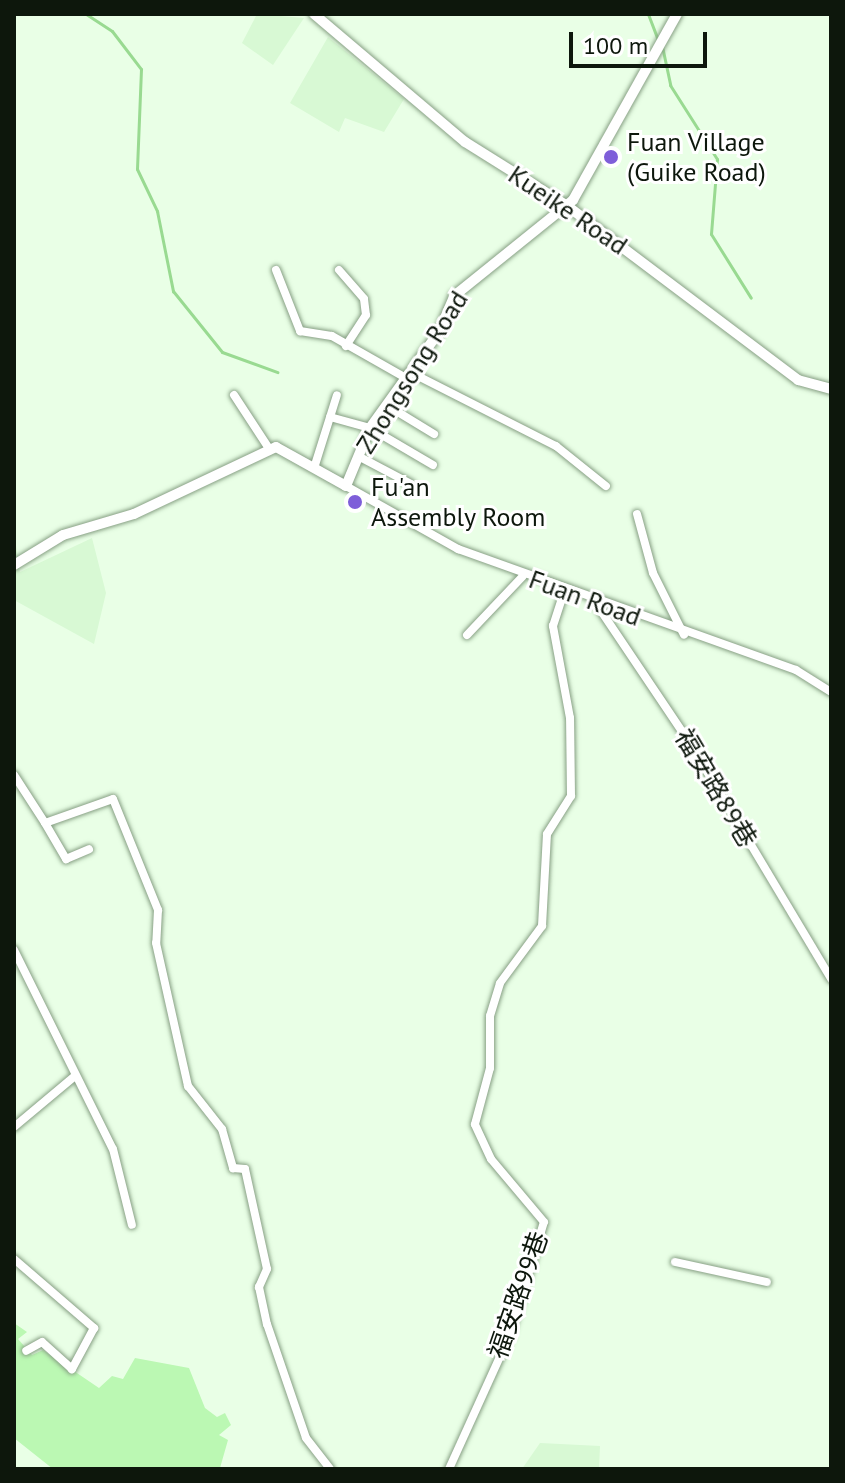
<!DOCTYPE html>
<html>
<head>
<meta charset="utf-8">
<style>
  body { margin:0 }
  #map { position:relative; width:845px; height:1483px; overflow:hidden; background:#e9ffe6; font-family:"PT Sans","Noto Sans TC",sans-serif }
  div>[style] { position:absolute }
  .built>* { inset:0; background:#d8f9d4 }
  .green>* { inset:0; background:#bbf8b3 }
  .stream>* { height:3px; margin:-1.5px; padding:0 1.5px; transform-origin:1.5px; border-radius:1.5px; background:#99da91 }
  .roads { filter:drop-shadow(0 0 2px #87a084) drop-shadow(0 0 2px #87a084) }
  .minor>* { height:8px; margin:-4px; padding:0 4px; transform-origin:4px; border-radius:4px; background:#fff }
  .tertiary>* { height:10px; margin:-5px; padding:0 5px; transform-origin:5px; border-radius:5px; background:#fff }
  .dots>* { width:22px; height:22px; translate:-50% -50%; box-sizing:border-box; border:4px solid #fff; border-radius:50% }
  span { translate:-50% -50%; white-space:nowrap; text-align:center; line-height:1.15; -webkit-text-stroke:6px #fff; paint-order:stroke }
  .poi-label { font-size:26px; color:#0d170c }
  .left { translate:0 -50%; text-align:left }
  .street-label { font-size:26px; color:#0d170c }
  .frame { position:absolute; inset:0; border:16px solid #0d170c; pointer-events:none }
  .scale { position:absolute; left:569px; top:32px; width:138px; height:36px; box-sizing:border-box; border:4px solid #0d170c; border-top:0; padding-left:10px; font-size:24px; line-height:28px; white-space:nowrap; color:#0d170c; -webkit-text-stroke:6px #fff; paint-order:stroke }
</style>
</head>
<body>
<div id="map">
  <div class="built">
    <div style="clip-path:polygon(257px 14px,304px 18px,273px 65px,242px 43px)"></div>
    <div style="clip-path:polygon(328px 37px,404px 99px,384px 132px,345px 118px,339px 132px,290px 103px)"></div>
    <div style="clip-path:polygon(14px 532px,20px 572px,92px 538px,106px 593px,94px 644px,14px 600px)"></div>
    <div style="clip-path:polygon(540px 1443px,600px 1446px,599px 1469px,522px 1469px)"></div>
  </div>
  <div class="green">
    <div style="clip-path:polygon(14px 1323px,27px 1332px,18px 1339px,32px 1355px,43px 1350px,99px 1388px,112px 1376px,123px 1379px,135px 1358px,189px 1368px,205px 1408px,217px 1417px,225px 1413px,231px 1425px,219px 1435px,228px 1440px,220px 1468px,53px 1469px,14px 1438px)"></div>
  </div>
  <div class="stream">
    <div style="left:86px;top:14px;width:31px;rotate:33deg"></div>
    <div style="left:112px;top:31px;width:48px;rotate:52.7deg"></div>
    <div style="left:141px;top:69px;width:100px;rotate:92.3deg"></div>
    <div style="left:137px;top:169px;width:47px;rotate:64.5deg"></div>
    <div style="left:157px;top:211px;width:82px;rotate:78.7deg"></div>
    <div style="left:173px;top:291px;width:78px;rotate:51.2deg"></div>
    <div style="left:222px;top:352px;width:59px;rotate:20deg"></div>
    <div style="left:648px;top:14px;width:28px;rotate:69deg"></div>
    <div style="left:662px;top:46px;width:40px;rotate:78deg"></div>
    <div style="left:670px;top:85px;width:88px;rotate:57.6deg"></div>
    <div style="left:717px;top:159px;width:75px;rotate:94.6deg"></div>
    <div style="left:711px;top:234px;width:75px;rotate:58deg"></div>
  </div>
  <div class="roads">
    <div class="minor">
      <div style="left:276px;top:270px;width:66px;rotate:68.5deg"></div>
      <div style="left:300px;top:331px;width:32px;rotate:9deg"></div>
      <div style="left:332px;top:336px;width:85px;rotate:29.6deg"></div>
      <div style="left:339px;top:270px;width:38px;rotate:49deg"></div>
      <div style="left:364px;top:299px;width:16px;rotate:83deg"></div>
      <div style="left:366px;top:315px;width:37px;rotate:123deg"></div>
      <div style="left:410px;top:372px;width:164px;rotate:26.9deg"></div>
      <div style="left:556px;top:446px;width:64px;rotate:38.7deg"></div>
      <div style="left:234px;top:395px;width:66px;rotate:56.8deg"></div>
      <div style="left:388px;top:406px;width:54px;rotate:31.3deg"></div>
      <div style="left:330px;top:417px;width:41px;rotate:15.4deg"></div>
      <div style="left:370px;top:428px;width:73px;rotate:30.4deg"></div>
      <div style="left:358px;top:456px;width:60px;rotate:27.8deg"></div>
      <div style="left:315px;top:465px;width:73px;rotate:-72.6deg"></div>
      <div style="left:346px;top:486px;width:129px;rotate:29.4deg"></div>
      <div style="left:458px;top:549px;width:359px;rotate:19.7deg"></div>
      <div style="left:796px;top:670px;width:41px;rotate:32.2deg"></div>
      <div style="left:637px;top:514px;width:61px;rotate:74.8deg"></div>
      <div style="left:653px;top:573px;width:69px;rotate:63.4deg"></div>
      <div style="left:593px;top:599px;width:179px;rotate:56.1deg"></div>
      <div style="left:693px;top:748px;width:269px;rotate:59.1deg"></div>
      <div style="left:467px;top:635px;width:81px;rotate:-46.5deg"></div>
      <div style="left:14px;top:775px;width:57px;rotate:57.1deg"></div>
      <div style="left:45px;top:823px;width:72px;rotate:-19.4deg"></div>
      <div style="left:113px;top:799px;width:120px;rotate:67.9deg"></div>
      <div style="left:158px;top:910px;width:33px;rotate:93deg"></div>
      <div style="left:156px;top:943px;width:147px;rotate:77.4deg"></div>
      <div style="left:188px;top:1086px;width:55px;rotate:51.7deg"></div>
      <div style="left:222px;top:1129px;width:41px;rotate:74.2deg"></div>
      <div style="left:233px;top:1168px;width:12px;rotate:5deg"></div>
      <div style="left:245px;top:1169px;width:102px;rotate:77.6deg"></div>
      <div style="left:267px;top:1269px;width:20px;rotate:114deg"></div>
      <div style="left:259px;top:1287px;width:38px;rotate:78deg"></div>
      <div style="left:267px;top:1324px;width:120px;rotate:71.1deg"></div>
      <div style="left:306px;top:1438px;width:39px;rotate:52deg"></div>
      <div style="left:45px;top:823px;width:42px;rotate:59.7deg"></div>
      <div style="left:66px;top:859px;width:25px;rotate:-23deg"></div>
      <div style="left:14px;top:950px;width:222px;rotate:63.6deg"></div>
      <div style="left:113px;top:1149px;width:78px;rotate:76deg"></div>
      <div style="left:14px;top:1127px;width:80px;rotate:-39.9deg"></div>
      <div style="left:14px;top:1259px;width:106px;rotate:40.8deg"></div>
      <div style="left:94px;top:1328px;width:47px;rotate:118.2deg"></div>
      <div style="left:72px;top:1369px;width:40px;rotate:-138deg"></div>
      <div style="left:42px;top:1342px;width:18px;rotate:151deg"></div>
      <div style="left:675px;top:1262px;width:94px;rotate:12.3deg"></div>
      <div style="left:449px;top:1469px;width:145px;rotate:-65.6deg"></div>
      <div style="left:509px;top:1337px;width:120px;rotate:-73.1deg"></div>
      <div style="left:544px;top:1222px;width:82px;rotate:-130.1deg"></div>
      <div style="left:491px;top:1159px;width:38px;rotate:-115deg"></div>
      <div style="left:475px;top:1124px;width:58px;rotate:-75deg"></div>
      <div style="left:490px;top:1068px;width:52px;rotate:-90deg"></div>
      <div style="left:490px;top:1016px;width:34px;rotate:-73deg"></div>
      <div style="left:500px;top:983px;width:71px;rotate:-53.6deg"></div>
      <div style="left:542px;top:926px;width:92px;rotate:-86.9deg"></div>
      <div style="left:547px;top:834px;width:45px;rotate:-57.7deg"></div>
      <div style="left:571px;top:796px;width:78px;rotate:-90.7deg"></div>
      <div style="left:570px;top:718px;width:94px;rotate:-100.5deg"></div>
      <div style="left:553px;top:626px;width:38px;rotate:-72deg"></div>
    </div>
    <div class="tertiary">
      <div style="left:314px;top:14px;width:198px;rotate:40.3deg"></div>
      <div style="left:465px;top:142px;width:119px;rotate:32deg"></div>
      <div style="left:566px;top:205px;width:291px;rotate:37deg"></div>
      <div style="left:798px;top:380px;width:34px;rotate:15deg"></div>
      <div style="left:14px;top:565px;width:57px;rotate:-31.5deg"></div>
      <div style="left:63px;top:535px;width:74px;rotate:-16.5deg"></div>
      <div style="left:134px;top:514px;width:157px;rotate:-25.3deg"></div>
      <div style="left:276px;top:447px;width:80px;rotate:29.1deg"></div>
      <div style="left:346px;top:486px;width:63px;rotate:-67.5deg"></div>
      <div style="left:370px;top:428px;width:118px;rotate:-54.3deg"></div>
      <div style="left:439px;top:332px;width:39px;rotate:-67deg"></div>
      <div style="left:454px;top:296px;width:153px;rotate:-38.9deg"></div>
      <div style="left:573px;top:200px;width:213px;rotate:-60.8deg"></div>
    </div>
  </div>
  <div class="dots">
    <div style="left:611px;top:157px;background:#7e5ed9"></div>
    <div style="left:355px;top:502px;background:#7e5ed9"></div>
  </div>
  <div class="poi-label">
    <span class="left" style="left:627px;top:157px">Fuan Village<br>(Guike Road)</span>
    <span class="left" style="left:371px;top:502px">Fu'an<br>Assembly Room</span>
  </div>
  <div class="street-label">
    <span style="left:568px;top:210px;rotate:34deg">Kueike Road</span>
    <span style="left:412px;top:372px;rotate:-58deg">Zhongsong Road</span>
    <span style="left:585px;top:598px;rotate:20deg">Fuan Road</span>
    <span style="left:716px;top:788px;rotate:59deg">福安路89巷</span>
    <span style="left:518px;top:1295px;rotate:-71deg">福安路99巷</span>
  </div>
  <div class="frame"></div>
  <div class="scale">100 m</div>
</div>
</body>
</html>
